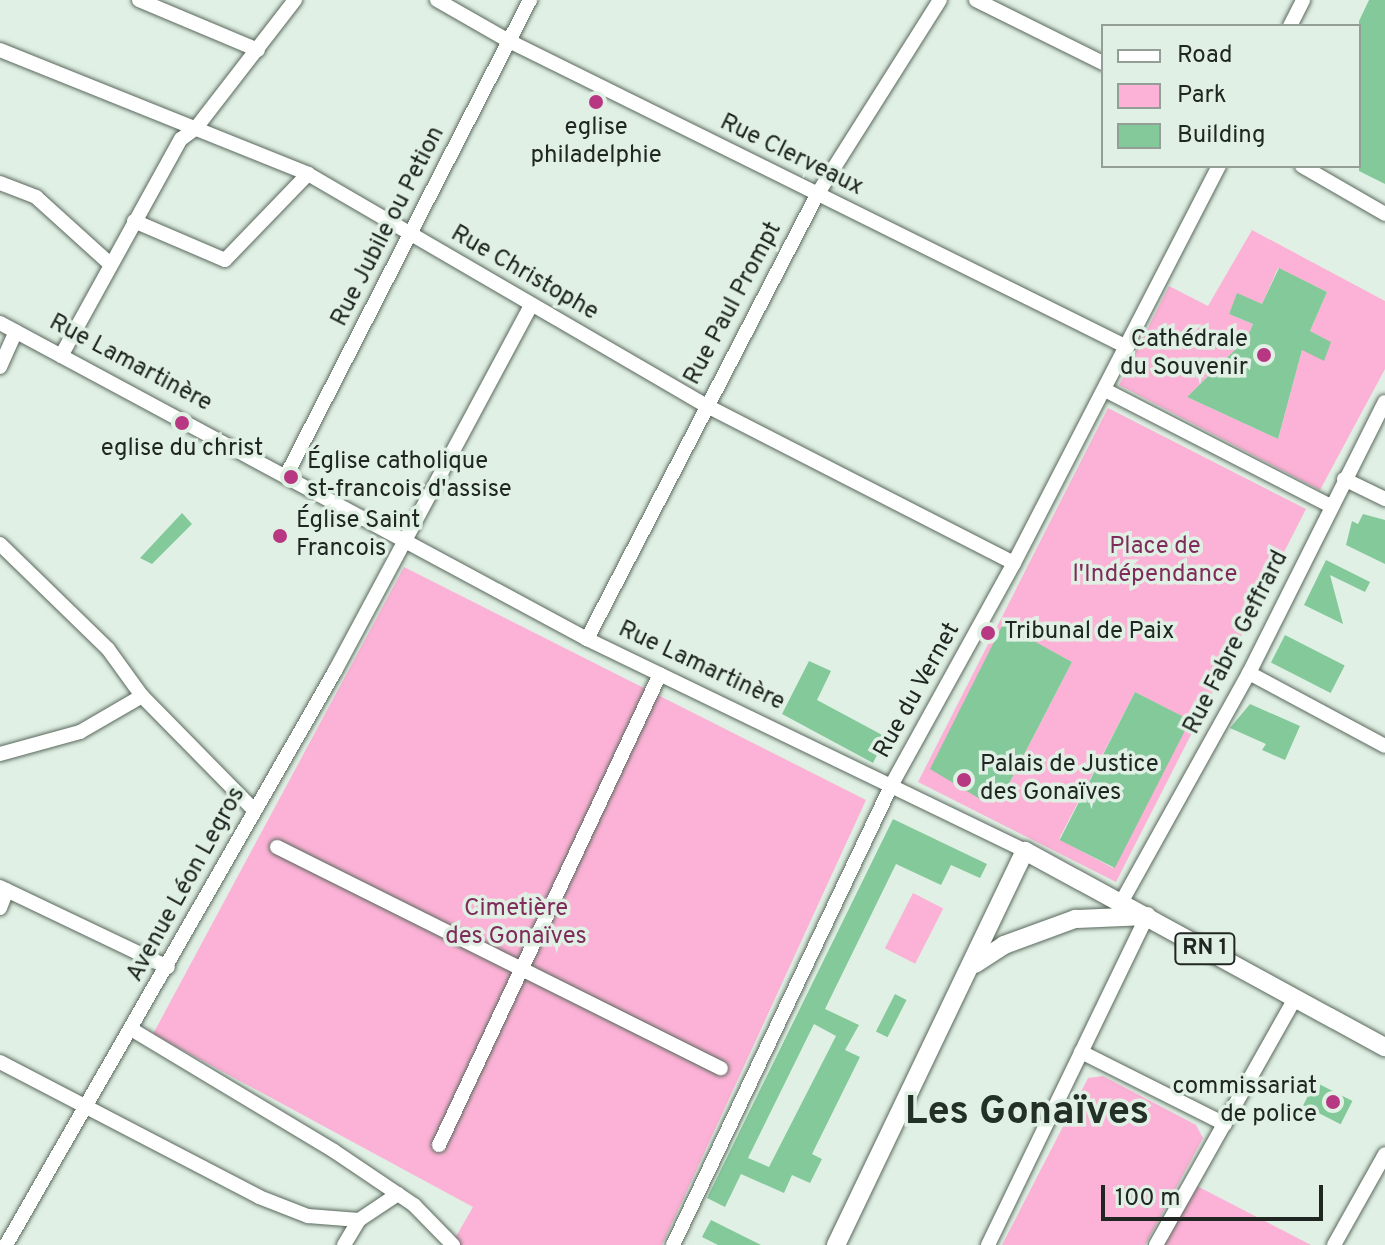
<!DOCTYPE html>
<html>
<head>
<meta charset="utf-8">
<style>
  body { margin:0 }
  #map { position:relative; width:1385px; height:1245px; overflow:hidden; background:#e0f0e4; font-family:Overpass,sans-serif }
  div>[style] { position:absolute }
  .green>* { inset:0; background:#fcb2d6; transform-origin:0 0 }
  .building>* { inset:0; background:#84c99a; transform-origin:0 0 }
  .roads { filter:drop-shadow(0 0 2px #5a685d) drop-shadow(0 0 2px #5a685d) }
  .minor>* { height:14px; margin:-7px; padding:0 7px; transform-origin:7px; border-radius:7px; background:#fff }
  .major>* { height:18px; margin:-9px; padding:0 9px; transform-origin:9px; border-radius:9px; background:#fff }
  .dots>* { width:22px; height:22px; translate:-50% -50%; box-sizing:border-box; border:4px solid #e0f0e4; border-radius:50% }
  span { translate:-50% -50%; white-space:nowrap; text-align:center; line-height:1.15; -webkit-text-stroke:7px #e0f0e4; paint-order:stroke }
  .shield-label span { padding:2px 6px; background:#e0f0e4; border:2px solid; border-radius:6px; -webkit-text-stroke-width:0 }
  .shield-label { font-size:22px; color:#202622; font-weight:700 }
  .poi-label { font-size:24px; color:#202622 }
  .right { translate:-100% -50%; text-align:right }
  .left { translate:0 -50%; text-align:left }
  .street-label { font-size:24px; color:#202622 }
  .park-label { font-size:24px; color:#7f2c5b }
  .town-label { font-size:40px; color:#233027; font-weight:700 }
  .legend { position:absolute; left:1101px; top:24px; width:260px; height:144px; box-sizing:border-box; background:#e0f0e4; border:2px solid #939f96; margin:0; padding:10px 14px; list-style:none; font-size:24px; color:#202622 }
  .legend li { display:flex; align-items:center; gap:16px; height:40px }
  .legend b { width:40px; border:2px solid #939f96 }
  .scale { position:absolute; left:1101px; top:1185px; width:222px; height:36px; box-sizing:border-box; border:4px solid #202622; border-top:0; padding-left:10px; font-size:24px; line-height:28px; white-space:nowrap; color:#202622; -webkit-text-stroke:6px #e0f0e4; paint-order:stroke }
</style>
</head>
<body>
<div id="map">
  <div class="green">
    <div style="clip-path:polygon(evenodd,1252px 230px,1385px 301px,1385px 369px,1320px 490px,1119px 385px,1169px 286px,1208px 306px,1252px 230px,1278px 268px,1327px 292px,1310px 331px,1330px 342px,1302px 350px,1278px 439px,1187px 397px,1247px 338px,1253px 324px,1229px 314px,1237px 294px,1262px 304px,1278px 268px)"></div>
    <div style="clip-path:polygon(evenodd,1108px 408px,1306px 509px,1116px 882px,918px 782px,1108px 408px,1003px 625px,1072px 662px,1001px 799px,985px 802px,1003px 625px,1108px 408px,1135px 692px,1189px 720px,1113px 868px,1059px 839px,1135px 692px)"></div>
    <div style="clip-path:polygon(404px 567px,866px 800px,662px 1245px,451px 1245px,473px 1207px,153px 1034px)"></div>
    <div style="left:913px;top:893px;width:34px;height:62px;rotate:27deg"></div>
    <div style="clip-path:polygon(1103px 1076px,1196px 1125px,1203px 1138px,1145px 1245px,1002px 1245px,1088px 1078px)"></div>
    <div style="clip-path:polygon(1195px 1185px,1311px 1245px,1164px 1245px)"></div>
  </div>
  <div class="building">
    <div style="clip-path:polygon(1369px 0,1385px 0,1385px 184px,1359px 171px,1359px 21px)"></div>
    <div style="clip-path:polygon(1279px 268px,1327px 292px,1310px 331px,1331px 342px,1324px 361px,1302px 350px,1278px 439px,1187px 397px,1247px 338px,1253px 324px,1229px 314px,1237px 293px,1262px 304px)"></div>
    <div style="clip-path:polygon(182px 513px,192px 524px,152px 564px,140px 558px)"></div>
    <div style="clip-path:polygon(1363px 514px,1385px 520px,1385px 564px,1346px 545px,1352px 521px,1358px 524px)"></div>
    <div style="clip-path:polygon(1326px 560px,1370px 582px,1365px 592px,1330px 575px,1343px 624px,1304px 605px)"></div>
    <div style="clip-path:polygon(1003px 624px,1072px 662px,1001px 799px,985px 802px,930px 769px)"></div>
    <div style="left:1285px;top:635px;width:67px;height:31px;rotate:27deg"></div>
    <div style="clip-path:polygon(809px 661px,831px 671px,817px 700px,886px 737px,873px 763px,782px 714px)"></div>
    <div style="left:1135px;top:692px;width:62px;height:166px;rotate:27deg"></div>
    <div style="clip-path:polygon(1250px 704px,1300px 726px,1285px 760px,1262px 750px,1266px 744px,1230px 728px)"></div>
    <div style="clip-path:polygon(evenodd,893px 819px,987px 864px,980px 878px,951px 865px,941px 885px,896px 864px,825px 1009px,859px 1025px,845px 1050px,860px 1057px,812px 1154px,822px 1159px,810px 1183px,792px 1175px,784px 1193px,741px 1174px,725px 1207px,707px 1198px,893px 819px,814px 1024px,836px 1036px,769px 1167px,748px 1158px,814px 1024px)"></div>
    <div style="left:895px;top:994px;width:13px;height:42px;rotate:27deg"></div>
    <div style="left:1315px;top:1082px;width:42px;height:26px;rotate:27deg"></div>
    <div style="clip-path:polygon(711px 1220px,761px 1245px,718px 1245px,702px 1237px)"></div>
  </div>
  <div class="roads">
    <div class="minor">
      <div style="left:139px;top:0;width:129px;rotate:22.8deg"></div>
      <div style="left:437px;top:0;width:83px;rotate:29.7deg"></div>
      <div style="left:509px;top:41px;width:690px;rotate:26.34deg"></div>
      <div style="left:976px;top:0;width:142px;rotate:26.4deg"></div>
      <div style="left:1290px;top:26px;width:29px;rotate:-63deg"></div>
      <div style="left:0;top:50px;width:332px;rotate:21.9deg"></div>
      <div style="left:308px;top:174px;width:459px;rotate:30.2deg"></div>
      <div style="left:705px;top:405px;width:347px;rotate:27.1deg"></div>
      <div style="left:1302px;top:166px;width:96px;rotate:30deg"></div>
      <div style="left:0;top:183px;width:39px;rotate:21deg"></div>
      <div style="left:36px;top:197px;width:98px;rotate:42.1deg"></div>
      <div style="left:134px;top:221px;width:99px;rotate:23.2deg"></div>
      <div style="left:225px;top:260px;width:120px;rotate:-46deg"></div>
      <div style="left:0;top:323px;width:667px;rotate:28.29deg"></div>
      <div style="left:587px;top:639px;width:487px;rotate:25.8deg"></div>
      <div style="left:61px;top:356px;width:248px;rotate:-61.1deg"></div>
      <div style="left:181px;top:139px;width:19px;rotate:-36deg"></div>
      <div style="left:196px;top:128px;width:162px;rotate:-52.3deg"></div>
      <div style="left:0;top:367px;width:39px;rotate:-66deg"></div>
      <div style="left:1105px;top:390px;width:254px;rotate:27.2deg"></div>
      <div style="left:287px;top:474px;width:533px;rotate:-62.86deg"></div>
      <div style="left:1344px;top:479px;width:46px;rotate:26deg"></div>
      <div style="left:0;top:544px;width:151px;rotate:44.2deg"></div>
      <div style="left:108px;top:649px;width:58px;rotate:54.1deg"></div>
      <div style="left:142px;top:696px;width:160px;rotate:45.5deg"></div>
      <div style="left:587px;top:639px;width:502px;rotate:-62.62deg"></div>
      <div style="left:818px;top:193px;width:228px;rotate:-57.7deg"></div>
      <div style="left:1249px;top:673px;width:154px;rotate:28.2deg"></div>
      <div style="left:0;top:754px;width:83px;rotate:-15.4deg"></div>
      <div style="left:80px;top:732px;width:72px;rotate:-30.1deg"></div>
      <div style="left:277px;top:847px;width:496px;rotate:26.5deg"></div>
      <div style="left:0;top:887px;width:186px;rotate:25.5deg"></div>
      <div style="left:1122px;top:901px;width:261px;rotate:-60.9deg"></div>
      <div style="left:1249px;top:673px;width:303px;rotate:-63.4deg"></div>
      <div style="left:0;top:908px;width:19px;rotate:-69deg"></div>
      <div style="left:131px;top:1029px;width:237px;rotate:31deg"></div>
      <div style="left:334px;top:1151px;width:97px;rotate:34deg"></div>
      <div style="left:414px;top:1205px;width:56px;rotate:45.7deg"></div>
      <div style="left:1081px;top:1052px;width:161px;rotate:26.6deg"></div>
      <div style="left:0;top:1062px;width:292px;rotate:27.5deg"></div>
      <div style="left:259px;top:1197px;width:53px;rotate:21.2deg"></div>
      <div style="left:308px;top:1216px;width:51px;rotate:4.5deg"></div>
      <div style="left:359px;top:1220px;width:47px;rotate:-33.7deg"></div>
      <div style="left:439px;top:1145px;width:520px;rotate:-64.86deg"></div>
      <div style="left:6px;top:1245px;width:662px;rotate:-60.18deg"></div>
      <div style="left:335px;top:671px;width:415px;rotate:-61.8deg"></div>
      <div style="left:344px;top:1245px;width:29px;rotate:-59deg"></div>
      <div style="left:673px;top:1245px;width:510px;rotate:-64.59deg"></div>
      <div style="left:892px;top:784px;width:252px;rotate:-61.1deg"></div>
      <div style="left:1014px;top:563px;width:447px;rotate:-62.7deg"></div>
      <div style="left:988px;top:1245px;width:365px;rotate:-64.2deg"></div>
      <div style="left:1156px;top:1245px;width:281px;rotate:-60.6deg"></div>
      <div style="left:1334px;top:1245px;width:104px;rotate:-60.7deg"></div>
    </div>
    <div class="major">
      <div style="left:975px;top:964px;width:35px;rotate:-33deg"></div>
      <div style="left:1004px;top:945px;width:76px;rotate:-20.1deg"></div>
      <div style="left:1075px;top:919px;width:72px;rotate:-2.4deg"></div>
      <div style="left:836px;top:1245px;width:437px;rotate:-64.4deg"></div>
      <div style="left:1025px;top:851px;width:410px;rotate:28.6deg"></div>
    </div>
  </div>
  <div class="dots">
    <div style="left:596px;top:102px;background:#b83783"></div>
    <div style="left:1264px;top:355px;background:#b83783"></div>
    <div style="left:182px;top:423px;background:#b83783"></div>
    <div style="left:291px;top:477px;background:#b83783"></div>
    <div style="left:280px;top:536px;background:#b83783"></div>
    <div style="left:988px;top:633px;background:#b83783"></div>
    <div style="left:964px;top:780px;background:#b83783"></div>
    <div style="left:1333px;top:1102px;background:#b83783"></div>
  </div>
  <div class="shield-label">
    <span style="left:1205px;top:949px">RN 1</span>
  </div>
  <div class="poi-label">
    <span style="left:596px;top:143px">eglise<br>philadelphie</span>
    <span class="right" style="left:1248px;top:355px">Cathédrale<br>du Souvenir</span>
    <span style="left:182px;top:450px">eglise du christ</span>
    <span class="left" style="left:307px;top:477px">Église catholique<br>st-francois d'assise</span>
    <span class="left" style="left:296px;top:536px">Église Saint<br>Francois</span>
    <span class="left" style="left:1004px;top:633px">Tribunal de Paix</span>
    <span class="left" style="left:980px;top:780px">Palais de Justice<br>des Gonaïves</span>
    <span class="right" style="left:1317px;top:1102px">commissariat<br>de police</span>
  </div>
  <div class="street-label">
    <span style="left:791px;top:156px;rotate:26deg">Rue Clerveaux</span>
    <span style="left:389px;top:227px;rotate:-63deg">Rue Jubile ou Petion</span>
    <span style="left:524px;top:274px;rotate:30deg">Rue Christophe</span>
    <span style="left:734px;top:304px;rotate:-62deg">Rue Paul Prompt</span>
    <span style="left:130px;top:364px;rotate:28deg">Rue Lamartinère</span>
    <span style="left:1237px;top:643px;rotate:-63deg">Rue Fabre Geffrard</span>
    <span style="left:701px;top:667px;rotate:25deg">Rue Lamartinère</span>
    <span style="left:918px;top:691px;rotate:-61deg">Rue du Vernet</span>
    <span style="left:187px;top:885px;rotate:-61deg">Avenue Léon Legros</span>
  </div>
  <div class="park-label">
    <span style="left:1155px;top:562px">Place de<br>l'Indépendance</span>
    <span style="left:516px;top:924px">Cimetière<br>des Gonaïves</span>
  </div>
  <div class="town-label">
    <span style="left:1027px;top:1113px">Les Gonaïves</span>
  </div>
  <ul class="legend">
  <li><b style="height:10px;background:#fff"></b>Road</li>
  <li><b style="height:22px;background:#fcb2d6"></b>Park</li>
  <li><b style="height:22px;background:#84c99a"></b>Building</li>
  </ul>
  <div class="scale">100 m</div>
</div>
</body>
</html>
